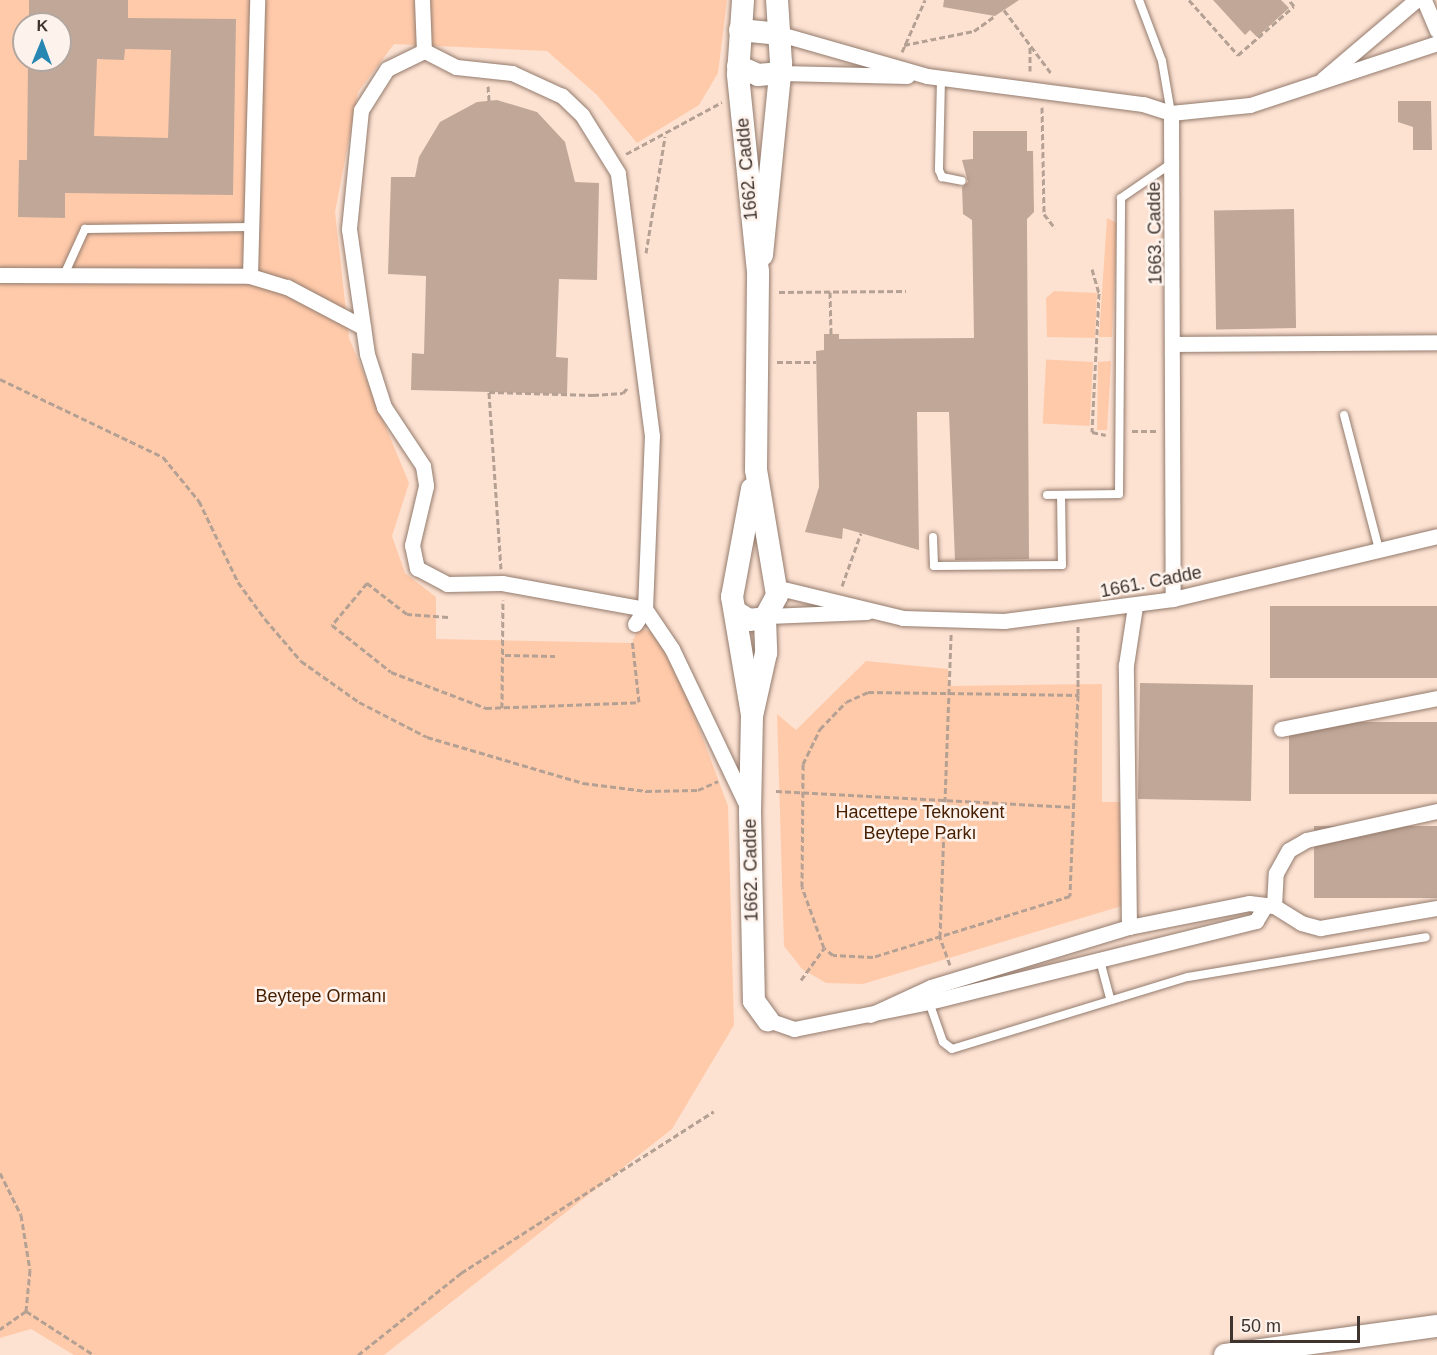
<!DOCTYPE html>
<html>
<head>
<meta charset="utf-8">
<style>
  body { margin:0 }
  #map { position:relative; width:1437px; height:1355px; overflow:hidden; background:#fde2d2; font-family:Helvetica,sans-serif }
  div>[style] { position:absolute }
  .green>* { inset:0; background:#ffcaaa; transform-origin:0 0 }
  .building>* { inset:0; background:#c0a798; transform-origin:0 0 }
  .path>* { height:3px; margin-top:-1.5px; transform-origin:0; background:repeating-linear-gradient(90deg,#b5a194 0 6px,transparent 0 9px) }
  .roads { filter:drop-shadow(0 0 2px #937b6d) drop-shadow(0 0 2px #937b6d) }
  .lane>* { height:8px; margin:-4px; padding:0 4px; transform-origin:4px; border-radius:4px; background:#fff }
  .street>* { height:15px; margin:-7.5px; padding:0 7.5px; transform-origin:7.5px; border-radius:7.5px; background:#fff }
  .secondary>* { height:22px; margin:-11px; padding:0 11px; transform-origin:11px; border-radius:11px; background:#fff }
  span { translate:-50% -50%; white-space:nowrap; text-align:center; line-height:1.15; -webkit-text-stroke:5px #fef3ec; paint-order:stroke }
  .street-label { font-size:18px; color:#3f352e }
  .park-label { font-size:18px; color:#471f00 }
  .north { position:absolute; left:12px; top:12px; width:60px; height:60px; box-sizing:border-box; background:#fef3ec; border:2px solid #b2a7a0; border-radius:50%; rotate:1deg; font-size:16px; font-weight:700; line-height:24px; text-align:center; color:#3f352e }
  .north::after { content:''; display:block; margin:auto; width:21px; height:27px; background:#2786b2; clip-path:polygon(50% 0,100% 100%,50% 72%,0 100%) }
  .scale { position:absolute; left:1230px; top:1316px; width:130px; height:27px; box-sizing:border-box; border:3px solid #3f352e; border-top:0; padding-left:8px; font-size:18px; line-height:21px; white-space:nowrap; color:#3f352e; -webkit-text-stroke:4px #fef3ec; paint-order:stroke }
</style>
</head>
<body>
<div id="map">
  <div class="green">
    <div style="clip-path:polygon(evenodd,0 0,727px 0,718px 73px,699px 105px,637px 143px,597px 95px,547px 51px,394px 44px,358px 92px,335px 212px,349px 338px,409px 483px,392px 536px,405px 573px,436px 597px,436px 639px,632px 643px,639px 627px,655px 634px,686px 693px,728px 806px,734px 1025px,672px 1129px,384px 1355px,74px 1355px,31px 1329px,0 1338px,0 0,24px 24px,60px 24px,60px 60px,24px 60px,24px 24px)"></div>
    <div style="clip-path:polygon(1107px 218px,1117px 223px,1112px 337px,1099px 337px)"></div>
    <div style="clip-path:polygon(1054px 291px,1097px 293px,1095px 338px,1047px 337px,1046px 298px)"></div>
    <div style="clip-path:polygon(1111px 361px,1107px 430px,1097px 430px,1098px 362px)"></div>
    <div style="left:1093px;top:362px;width:64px;height:47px;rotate:93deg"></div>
    <div style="clip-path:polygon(866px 661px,948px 669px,948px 686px,1102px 684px,1102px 802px,1124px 802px,1125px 905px,863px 984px,826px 983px,802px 969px,784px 946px,777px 714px,796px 730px)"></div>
  </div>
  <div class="building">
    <div style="clip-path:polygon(evenodd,29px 0,128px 0,128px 18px,236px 19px,233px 195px,65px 193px,65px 218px,18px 217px,19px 160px,27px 160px,28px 60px,60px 60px,60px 24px,29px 24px,29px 0,125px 49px,171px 50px,168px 138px,94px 136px,97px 59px,124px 60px,125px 49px)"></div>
    <div style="clip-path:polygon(944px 0,1019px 0,995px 16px,943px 7px)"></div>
    <div style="clip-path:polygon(1213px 0,1281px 0,1289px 8px,1257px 37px,1250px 30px,1245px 35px)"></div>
    <div style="clip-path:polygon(497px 100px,537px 112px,565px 142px,575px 182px,599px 183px,597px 280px,559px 279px,556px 357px,568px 358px,567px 394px,411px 390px,412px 353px,424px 354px,426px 276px,388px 274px,391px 177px,415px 177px,419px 157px,440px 122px,477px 102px)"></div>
    <div style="clip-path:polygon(1398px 101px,1431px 101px,1432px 150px,1413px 150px,1413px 127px,1398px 122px)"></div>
    <div style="clip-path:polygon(973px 131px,1027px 131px,1027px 151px,1033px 151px,1034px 212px,1027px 219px,1029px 559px,955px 560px,949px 412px,917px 412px,919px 550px,843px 528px,842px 539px,805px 532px,819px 487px,816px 351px,824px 350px,824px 334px,839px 334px,839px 339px,974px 338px,972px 220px,963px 214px,962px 187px,968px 182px,962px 160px,973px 159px)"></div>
    <div style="left:1294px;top:209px;width:119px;height:80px;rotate:89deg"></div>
    <div style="left:1437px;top:606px;width:72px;height:167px;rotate:90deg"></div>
    <div style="left:1140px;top:683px;width:113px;height:116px;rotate:1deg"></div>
    <div style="left:1437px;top:722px;width:72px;height:148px;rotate:90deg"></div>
    <div style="left:1437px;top:826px;width:72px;height:123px;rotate:90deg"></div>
  </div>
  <div class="path">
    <div style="left:1189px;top:0;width:74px;rotate:48.3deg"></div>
    <div style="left:1238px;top:55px;width:74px;rotate:-41.2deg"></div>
    <div style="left:1294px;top:6px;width:8px;rotate:-130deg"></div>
    <div style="left:1004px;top:10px;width:79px;rotate:53.3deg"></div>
    <div style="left:904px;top:45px;width:71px;rotate:-11.3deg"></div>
    <div style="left:974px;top:31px;width:26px;rotate:-36deg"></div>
    <div style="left:902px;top:52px;width:57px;rotate:-66.1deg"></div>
    <div style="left:1030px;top:71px;width:25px;rotate:-90deg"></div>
    <div style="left:488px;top:86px;width:15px;rotate:86deg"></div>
    <div style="left:1042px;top:107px;width:107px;rotate:88.9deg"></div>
    <div style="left:1044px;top:214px;width:18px;rotate:52deg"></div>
    <div style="left:626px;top:154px;width:109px;rotate:-28.4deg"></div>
    <div style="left:646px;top:253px;width:118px;rotate:-80.7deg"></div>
    <div style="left:1092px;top:269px;width:25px;rotate:74deg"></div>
    <div style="left:1099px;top:293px;width:139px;rotate:92.9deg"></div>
    <div style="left:1092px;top:432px;width:14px;rotate:12deg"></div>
    <div style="left:779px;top:292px;width:127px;rotate:-0.5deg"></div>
    <div style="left:830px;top:292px;width:42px;rotate:88.6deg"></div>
    <div style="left:777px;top:362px;width:39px"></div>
    <div style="left:0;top:379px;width:181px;rotate:25.6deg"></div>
    <div style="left:163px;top:457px;width:57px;rotate:50.7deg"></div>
    <div style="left:199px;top:501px;width:90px;rotate:64.3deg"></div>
    <div style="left:238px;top:582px;width:46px;rotate:53.9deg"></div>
    <div style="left:265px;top:619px;width:55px;rotate:49.4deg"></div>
    <div style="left:301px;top:661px;width:71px;rotate:35.3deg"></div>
    <div style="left:359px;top:702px;width:76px;rotate:27.2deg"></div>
    <div style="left:427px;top:737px;width:163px;rotate:16.4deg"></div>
    <div style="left:583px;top:783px;width:64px;rotate:7.2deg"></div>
    <div style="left:646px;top:791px;width:52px;rotate:-1.1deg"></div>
    <div style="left:698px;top:790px;width:22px;rotate:-24deg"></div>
    <div style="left:1132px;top:431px;width:26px"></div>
    <div style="left:501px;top:569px;width:177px;rotate:-93.9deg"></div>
    <div style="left:489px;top:392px;width:104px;rotate:1.7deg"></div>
    <div style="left:593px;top:395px;width:30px;rotate:-4deg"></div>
    <div style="left:623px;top:393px;width:9px;rotate:-49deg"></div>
    <div style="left:842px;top:586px;width:56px;rotate:-70.3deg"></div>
    <div style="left:448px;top:617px;width:41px;rotate:-175.8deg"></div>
    <div style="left:407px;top:614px;width:51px;rotate:-142.2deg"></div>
    <div style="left:367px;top:583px;width:55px;rotate:129.8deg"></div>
    <div style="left:332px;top:625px;width:75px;rotate:38.5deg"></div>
    <div style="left:391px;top:672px;width:102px;rotate:20.8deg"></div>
    <div style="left:486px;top:708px;width:153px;rotate:-2.2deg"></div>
    <div style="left:639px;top:702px;width:63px;rotate:-96.3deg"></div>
    <div style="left:1078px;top:626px;width:69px;rotate:90deg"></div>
    <div style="left:1078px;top:695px;width:201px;rotate:92.3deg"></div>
    <div style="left:1070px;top:896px;width:206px;rotate:162.8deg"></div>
    <div style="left:873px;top:957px;width:40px;rotate:-177.1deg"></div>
    <div style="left:833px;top:955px;width:11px;rotate:-142deg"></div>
    <div style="left:824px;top:948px;width:65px;rotate:-109.8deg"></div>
    <div style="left:802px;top:887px;width:123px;rotate:-89.5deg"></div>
    <div style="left:803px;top:764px;width:39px;rotate:-64deg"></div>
    <div style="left:820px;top:729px;width:37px;rotate:-46deg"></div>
    <div style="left:846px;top:702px;width:24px;rotate:-24deg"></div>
    <div style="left:868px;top:692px;width:210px;rotate:0.8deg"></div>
    <div style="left:505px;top:655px;width:50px;rotate:1.1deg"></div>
    <div style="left:502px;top:708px;width:108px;rotate:-89.5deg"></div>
    <div style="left:776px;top:791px;width:298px;rotate:3.1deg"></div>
    <div style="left:950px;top:965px;width:30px;rotate:-110deg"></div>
    <div style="left:940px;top:937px;width:304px;rotate:-87.9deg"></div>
    <div style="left:801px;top:980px;width:39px;rotate:-54deg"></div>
    <div style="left:0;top:1173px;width:47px;rotate:63.4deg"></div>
    <div style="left:21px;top:1215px;width:56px;rotate:80.7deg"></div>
    <div style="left:30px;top:1270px;width:41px;rotate:95.6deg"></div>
    <div style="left:26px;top:1311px;width:32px;rotate:145deg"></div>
    <div style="left:26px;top:1311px;width:81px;rotate:32.9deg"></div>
    <div style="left:358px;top:1355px;width:132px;rotate:-38.5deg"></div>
    <div style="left:461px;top:1273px;width:300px;rotate:-32.6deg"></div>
  </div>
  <div class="roads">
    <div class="lane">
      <div style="left:1139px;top:0;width:65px;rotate:69.3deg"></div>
      <div style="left:1162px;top:61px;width:53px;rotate:80.2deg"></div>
      <div style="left:941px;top:79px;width:91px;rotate:91.3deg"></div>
      <div style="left:939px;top:170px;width:8px;rotate:67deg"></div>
      <div style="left:942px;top:177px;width:20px;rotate:11deg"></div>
      <div style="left:64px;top:275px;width:51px;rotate:-65.5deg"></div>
      <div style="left:85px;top:229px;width:167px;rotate:-0.7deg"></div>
      <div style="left:1344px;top:415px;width:138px;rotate:75.4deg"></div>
      <div style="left:1047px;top:495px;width:72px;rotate:-0.8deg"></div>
      <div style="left:1119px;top:494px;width:296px;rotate:-89.6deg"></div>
      <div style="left:1121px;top:198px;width:62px;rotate:-34.5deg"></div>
      <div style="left:933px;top:537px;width:29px;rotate:88deg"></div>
      <div style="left:934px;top:566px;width:128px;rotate:-0.4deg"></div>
      <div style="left:1062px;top:565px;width:70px;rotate:-90.8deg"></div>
      <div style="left:1099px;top:957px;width:42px;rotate:75deg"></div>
      <div style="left:929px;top:1002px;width:42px;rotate:70.7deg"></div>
      <div style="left:943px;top:1042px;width:11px;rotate:38deg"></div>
      <div style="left:952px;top:1049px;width:247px;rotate:-17deg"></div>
      <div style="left:1188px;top:977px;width:241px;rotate:-9.5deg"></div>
    </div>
    <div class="street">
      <div style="left:422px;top:0;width:51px;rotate:87.8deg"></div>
      <div style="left:1424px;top:0;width:33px;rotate:67deg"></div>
      <div style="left:780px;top:34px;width:153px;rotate:15.9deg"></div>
      <div style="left:927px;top:76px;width:218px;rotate:7.4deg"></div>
      <div style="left:1143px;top:104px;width:29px;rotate:18deg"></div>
      <div style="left:1171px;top:113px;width:79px;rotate:-5.8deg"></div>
      <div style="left:1250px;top:105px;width:197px;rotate:-18.3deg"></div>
      <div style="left:781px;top:73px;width:126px;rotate:1.4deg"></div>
      <div style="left:1323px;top:79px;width:122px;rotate:-40.3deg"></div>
      <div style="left:1171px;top:113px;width:486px;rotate:89.8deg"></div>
      <div style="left:0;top:275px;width:250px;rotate:0.2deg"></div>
      <div style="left:250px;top:276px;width:39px;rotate:17deg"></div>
      <div style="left:287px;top:287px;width:86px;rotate:27.8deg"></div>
      <div style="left:250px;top:276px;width:276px;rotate:-88.5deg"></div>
      <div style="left:1176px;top:344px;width:261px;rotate:-0.4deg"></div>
      <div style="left:775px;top:587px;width:132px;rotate:13.6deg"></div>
      <div style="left:903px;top:618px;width:101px;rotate:1.7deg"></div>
      <div style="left:1004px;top:621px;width:170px;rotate:-7.4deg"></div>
      <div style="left:1173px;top:599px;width:271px;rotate:-13.4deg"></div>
      <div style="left:768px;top:616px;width:99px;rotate:-2.3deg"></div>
      <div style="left:635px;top:624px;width:18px;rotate:-56deg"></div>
      <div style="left:645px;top:609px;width:173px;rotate:-87.7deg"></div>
      <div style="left:652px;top:436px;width:265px;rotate:-97.4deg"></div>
      <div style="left:618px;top:173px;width:68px;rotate:-121.8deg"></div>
      <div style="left:582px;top:115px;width:28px;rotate:-136deg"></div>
      <div style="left:562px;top:96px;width:55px;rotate:-155.3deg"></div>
      <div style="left:512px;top:73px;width:56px;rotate:-173.9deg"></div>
      <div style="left:456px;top:67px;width:36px;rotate:-153deg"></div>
      <div style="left:424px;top:51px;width:41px;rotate:154.1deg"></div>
      <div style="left:387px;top:69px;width:49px;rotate:122.4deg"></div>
      <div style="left:361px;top:110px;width:120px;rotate:95.8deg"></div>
      <div style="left:349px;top:229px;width:126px;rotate:81.8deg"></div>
      <div style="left:367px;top:354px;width:56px;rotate:72.2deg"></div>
      <div style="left:384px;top:407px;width:71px;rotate:56.5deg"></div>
      <div style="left:423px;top:466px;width:20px;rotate:81deg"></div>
      <div style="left:426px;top:486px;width:61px;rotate:103.3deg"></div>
      <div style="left:412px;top:545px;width:24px;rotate:78deg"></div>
      <div style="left:417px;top:568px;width:34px;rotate:28deg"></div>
      <div style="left:447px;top:584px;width:55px;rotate:-1deg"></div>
      <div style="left:502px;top:583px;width:145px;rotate:10.3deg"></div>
      <div style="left:645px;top:609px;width:48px;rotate:56deg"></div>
      <div style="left:672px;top:649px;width:176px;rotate:64.5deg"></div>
      <div style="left:1281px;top:729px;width:159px;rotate:-11.2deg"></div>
      <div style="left:1274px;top:906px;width:33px;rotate:-87deg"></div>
      <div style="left:1276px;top:873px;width:26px;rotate:-61deg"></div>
      <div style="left:1289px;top:850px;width:20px;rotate:-30deg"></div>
      <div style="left:1306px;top:840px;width:134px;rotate:-12.5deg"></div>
      <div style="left:1129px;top:927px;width:262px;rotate:-90.7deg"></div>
      <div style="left:1126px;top:665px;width:60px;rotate:-81.3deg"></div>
      <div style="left:870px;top:1015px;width:67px;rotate:-24.7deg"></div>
      <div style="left:931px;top:987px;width:207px;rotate:-16.9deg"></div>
      <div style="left:1129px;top:927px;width:122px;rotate:-11.3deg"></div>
      <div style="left:1249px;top:903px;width:25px;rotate:7deg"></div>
      <div style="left:1274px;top:906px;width:32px;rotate:32deg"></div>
      <div style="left:1301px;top:923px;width:20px;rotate:15deg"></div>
      <div style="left:1320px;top:928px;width:119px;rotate:-9.7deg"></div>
      <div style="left:768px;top:1020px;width:28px;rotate:19deg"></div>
      <div style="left:794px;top:1029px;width:138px;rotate:-11.3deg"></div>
      <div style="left:929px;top:1002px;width:337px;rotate:-13.9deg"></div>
      <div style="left:1256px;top:921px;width:17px;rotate:-59deg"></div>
    </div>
    <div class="secondary">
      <div style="left:740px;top:30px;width:40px;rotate:5.7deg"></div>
      <div style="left:738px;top:66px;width:22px;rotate:24deg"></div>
      <div style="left:758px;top:75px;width:23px;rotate:-5deg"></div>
      <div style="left:762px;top:255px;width:193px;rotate:-84.3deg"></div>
      <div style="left:781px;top:63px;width:63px;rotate:-93.6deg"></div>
      <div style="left:736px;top:612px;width:15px;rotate:32deg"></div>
      <div style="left:749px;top:620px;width:16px;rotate:-7deg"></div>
      <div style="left:765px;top:618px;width:26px;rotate:-62deg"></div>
      <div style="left:777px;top:595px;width:127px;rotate:-99.5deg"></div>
      <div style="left:756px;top:470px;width:198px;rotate:-89.4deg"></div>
      <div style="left:758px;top:272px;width:199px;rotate:-95.8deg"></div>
      <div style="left:738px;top:74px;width:74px;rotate:-86.1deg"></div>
      <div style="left:765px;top:618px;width:35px;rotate:88deg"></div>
      <div style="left:766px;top:653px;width:65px;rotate:102.5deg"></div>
      <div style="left:752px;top:716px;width:97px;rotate:91.2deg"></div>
      <div style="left:750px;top:813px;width:188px;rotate:88.8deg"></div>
      <div style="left:754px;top:1001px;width:24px;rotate:54deg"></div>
      <div style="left:752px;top:715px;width:120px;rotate:-99.6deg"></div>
      <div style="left:732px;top:597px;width:110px;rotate:-79.5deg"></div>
      <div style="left:1225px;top:1355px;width:214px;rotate:-7.8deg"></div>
    </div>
  </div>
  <div class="street-label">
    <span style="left:747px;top:169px;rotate:-95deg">1662. Cadde</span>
    <span style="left:1155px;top:233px;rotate:-91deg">1663. Cadde</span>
    <span style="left:1151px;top:582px;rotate:-11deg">1661. Cadde</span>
    <span style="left:751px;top:870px;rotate:-91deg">1662. Cadde</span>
  </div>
  <div class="park-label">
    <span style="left:920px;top:823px">Hacettepe Teknokent<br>Beytepe Parkı</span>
    <span style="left:321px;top:996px">Beytepe Ormanı</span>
  </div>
  <div class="north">K</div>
  <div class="scale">50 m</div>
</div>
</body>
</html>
